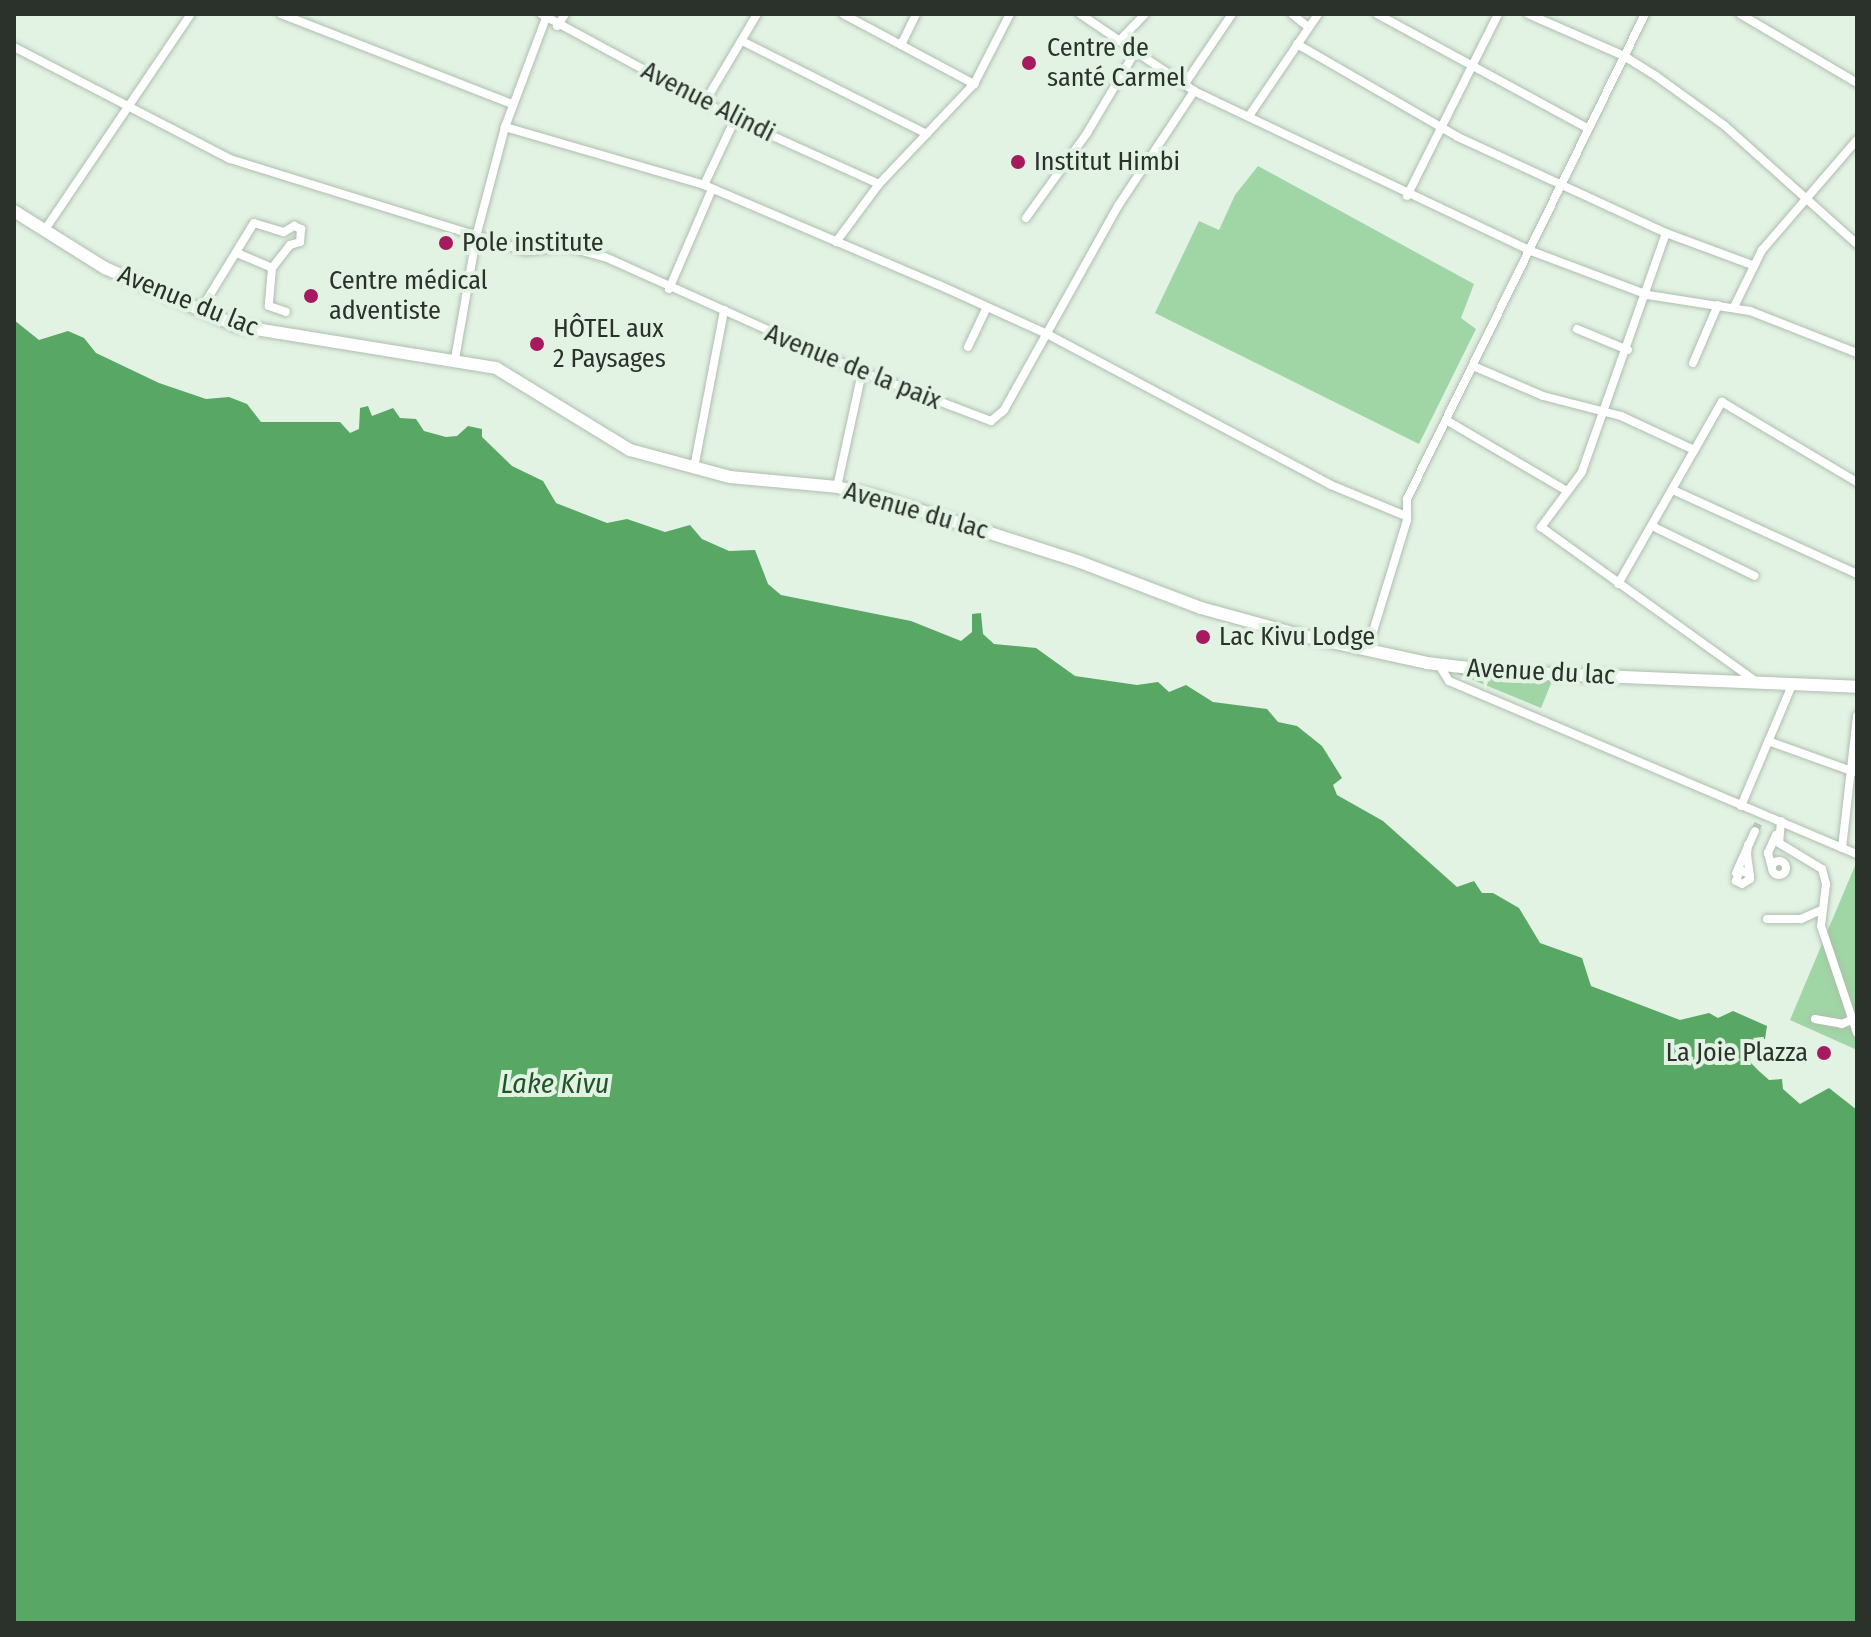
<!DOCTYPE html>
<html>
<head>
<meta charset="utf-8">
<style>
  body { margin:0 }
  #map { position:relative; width:1871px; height:1637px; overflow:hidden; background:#e2f2e3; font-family:"Fira Sans Condensed",sans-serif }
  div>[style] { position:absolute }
  .green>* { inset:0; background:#a0d5a5 }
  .water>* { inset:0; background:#59a764 }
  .street-tunnel>* { height:8px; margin-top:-4px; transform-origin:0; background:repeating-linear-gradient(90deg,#bdcbbe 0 8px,transparent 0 12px) }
  .roads { filter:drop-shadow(0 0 2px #aebeaf) drop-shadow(0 0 2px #aebeaf) }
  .street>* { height:8px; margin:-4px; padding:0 4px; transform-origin:4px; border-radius:4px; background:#fff }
  .street>.ring { margin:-4px; padding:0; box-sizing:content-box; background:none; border:8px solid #fff; border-radius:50% }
  .secondary>* { height:12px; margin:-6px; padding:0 6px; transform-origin:6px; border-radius:6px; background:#fff }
  .dots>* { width:22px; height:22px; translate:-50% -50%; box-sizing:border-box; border:4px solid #e2f2e3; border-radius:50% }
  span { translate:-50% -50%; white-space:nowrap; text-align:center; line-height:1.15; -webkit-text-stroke:8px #e2f2e3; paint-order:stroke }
  .poi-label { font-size:26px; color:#2b312b }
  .left { translate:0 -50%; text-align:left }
  .right { translate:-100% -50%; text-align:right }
  .street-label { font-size:26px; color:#2b312b }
  .water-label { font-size:28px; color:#1f5629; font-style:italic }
  .frame { position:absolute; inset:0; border:16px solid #2b312b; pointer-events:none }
</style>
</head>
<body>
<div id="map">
  <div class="green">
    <div style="clip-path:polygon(1258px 166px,1474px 284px,1461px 318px,1476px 329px,1419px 444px,1155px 313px,1199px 221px,1219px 230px,1235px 195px)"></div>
    <div style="clip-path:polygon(1451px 671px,1552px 681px,1541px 708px)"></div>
    <div style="clip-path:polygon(1857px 861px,1857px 1050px,1790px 1020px)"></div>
  </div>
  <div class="water">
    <div style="clip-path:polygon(14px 320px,39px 340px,68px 331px,84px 338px,96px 353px,159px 383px,206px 399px,229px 397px,247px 404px,261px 422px,340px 422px,350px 433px,359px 429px,360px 408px,368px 406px,372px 416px,393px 408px,400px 418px,416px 419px,424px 431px,446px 437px,457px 436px,468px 426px,482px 429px,482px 437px,512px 466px,543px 481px,556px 503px,607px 523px,627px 519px,665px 532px,690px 525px,702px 539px,729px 551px,755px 550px,768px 584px,781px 595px,911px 621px,961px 641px,972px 632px,972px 614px,981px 613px,983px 634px,994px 644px,1036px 648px,1075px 676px,1137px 685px,1158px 682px,1169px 692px,1186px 685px,1213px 702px,1267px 709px,1278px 722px,1297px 726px,1322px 746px,1342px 778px,1333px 785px,1337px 795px,1383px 821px,1457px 887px,1474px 881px,1482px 893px,1493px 893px,1519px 908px,1540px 943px,1582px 958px,1591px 986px,1680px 1020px,1709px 1013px,1718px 1018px,1733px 1011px,1767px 1026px,1765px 1039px,1756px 1039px,1751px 1047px,1751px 1063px,1760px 1072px,1769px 1080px,1782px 1079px,1783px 1089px,1800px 1104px,1829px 1088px,1857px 1110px,1857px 1623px,14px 1623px)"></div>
  </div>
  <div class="street-tunnel">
    <div style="left:1755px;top:831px;width:10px;rotate:-66deg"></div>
  </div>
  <div class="roads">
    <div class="street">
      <div style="left:281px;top:14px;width:248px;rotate:21.3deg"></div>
      <div style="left:541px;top:14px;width:221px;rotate:28.4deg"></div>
      <div style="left:735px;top:119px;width:158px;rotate:24.3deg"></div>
      <div style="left:843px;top:14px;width:149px;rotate:28.1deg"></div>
      <div style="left:1080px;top:14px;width:138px;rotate:34deg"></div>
      <div style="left:1194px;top:91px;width:373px;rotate:25.4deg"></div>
      <div style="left:1531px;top:251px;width:125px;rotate:20.6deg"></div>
      <div style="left:1648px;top:295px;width:103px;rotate:8.9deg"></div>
      <div style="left:1750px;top:311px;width:115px;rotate:21.4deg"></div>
      <div style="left:1292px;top:14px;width:21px;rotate:39deg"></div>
      <div style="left:1377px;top:14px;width:237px;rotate:28.5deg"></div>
      <div style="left:1528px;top:14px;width:105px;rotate:23.6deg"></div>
      <div style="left:1624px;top:56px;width:38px;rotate:32deg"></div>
      <div style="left:1656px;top:76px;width:85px;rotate:35.9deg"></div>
      <div style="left:1725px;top:126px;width:177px;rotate:41.8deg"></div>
      <div style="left:1740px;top:14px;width:136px;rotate:30.5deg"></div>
      <div style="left:557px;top:26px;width:14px;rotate:-56deg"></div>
      <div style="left:742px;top:41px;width:207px;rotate:26.7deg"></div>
      <div style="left:1119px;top:41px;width:37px;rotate:-46deg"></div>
      <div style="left:1297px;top:44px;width:186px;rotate:30deg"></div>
      <div style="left:1458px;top:137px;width:229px;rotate:24.8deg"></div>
      <div style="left:1666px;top:233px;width:92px;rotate:20.4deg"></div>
      <div style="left:901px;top:45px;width:34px;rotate:-64deg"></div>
      <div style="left:14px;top:47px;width:243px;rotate:27.4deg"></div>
      <div style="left:230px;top:159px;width:310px;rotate:17.3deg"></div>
      <div style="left:526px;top:251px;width:41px;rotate:-5.6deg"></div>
      <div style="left:567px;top:247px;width:39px;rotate:15deg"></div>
      <div style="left:605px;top:257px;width:282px;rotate:24.1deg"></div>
      <div style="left:862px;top:372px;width:138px;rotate:20.8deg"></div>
      <div style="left:991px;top:421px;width:17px;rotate:-40deg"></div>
      <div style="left:1004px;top:410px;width:234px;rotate:-60.8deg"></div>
      <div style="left:1118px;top:206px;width:138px;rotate:-56.5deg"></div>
      <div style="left:1184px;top:85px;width:86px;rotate:-55.9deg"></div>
      <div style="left:706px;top:100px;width:100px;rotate:-59.3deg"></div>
      <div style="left:1249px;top:116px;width:123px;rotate:-55.9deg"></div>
      <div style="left:505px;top:127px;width:207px;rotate:16.2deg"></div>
      <div style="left:704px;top:185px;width:255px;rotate:23.1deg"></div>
      <div style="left:939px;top:285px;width:121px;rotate:24.4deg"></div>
      <div style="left:1049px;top:335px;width:319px;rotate:28deg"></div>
      <div style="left:1331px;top:485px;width:81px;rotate:22.5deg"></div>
      <div style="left:704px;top:185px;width:73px;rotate:-64.8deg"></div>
      <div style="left:1407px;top:196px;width:203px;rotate:-63.4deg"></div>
      <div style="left:1026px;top:218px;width:105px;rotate:-54.3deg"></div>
      <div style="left:1087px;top:133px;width:94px;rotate:-59.3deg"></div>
      <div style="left:44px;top:231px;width:262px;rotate:-55.9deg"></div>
      <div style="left:284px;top:232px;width:12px;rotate:-31deg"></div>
      <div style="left:294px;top:226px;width:8px;rotate:23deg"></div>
      <div style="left:301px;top:229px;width:13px;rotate:94deg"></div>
      <div style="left:300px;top:242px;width:10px;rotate:163deg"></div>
      <div style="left:1666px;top:233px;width:253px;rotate:109.4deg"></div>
      <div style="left:1582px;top:472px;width:69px;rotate:126.7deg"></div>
      <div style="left:1541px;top:527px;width:264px;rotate:35.7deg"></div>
      <div style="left:836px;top:242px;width:72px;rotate:-53.4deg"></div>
      <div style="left:879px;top:184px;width:138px;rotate:-46.5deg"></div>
      <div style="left:974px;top:84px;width:79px;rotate:-62.8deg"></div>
      <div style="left:237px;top:253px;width:38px;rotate:23deg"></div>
      <div style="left:272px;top:268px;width:29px;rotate:-52deg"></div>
      <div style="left:272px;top:268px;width:38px;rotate:95deg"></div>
      <div style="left:269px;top:306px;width:18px;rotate:19deg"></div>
      <div style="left:669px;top:289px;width:109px;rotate:-66.7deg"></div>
      <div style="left:1734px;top:307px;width:64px;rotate:-63.8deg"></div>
      <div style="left:1762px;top:250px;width:145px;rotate:-49.2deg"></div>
      <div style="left:200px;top:311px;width:103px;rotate:-58.5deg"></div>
      <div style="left:254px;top:223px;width:31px;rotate:17deg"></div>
      <div style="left:1577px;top:329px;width:55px;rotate:22.4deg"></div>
      <div style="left:968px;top:347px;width:44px;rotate:-64.6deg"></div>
      <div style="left:455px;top:359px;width:128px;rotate:-80.1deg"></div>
      <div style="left:477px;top:233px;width:110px;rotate:-75.2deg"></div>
      <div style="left:505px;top:127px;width:116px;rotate:-69.4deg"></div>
      <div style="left:1693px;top:363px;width:63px;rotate:-66.7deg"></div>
      <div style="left:1473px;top:366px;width:76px;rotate:23.2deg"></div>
      <div style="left:1543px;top:396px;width:81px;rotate:14.4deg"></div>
      <div style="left:1621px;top:416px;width:81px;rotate:25deg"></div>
      <div style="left:1446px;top:420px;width:140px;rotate:30.4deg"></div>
      <div style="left:694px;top:468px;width:161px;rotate:-79.2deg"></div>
      <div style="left:837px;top:487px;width:118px;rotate:-77.7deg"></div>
      <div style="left:1673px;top:490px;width:202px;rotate:24.5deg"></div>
      <div style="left:1652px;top:526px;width:114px;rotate:25.9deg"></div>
      <div style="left:1618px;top:584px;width:210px;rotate:-60.3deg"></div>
      <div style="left:1722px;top:402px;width:157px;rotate:30.7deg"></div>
      <div style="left:1367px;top:651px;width:137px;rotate:-73deg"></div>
      <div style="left:1407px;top:520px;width:21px;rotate:-90deg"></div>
      <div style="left:1407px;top:499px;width:540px;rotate:-63.86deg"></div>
      <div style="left:1439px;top:665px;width:19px;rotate:58deg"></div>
      <div style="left:1449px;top:681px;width:443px;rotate:23deg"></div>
      <div style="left:1768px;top:741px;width:91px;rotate:19.8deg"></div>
      <div style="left:1741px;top:806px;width:134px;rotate:-67.1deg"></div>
      <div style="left:1781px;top:821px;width:22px;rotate:95deg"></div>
      <div style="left:1779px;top:843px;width:50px;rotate:31.2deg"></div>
      <div style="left:1822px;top:869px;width:16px;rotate:75deg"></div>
      <div style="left:1826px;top:884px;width:42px;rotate:96.8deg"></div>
      <div style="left:1821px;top:926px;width:113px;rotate:71.4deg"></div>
      <div style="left:1748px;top:845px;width:10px;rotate:96deg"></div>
      <div style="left:1747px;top:855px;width:21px;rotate:82deg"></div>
      <div style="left:1750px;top:876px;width:3px;rotate:90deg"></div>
      <div style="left:1750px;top:879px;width:9px;rotate:148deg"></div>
      <div style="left:1742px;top:884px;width:7px;rotate:-153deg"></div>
      <div style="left:1736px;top:881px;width:12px;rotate:-70deg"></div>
      <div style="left:1740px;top:870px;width:10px;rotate:24deg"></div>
      <div style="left:1842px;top:848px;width:133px;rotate:-83.5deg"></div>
      <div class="ring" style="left:1772px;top:861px;width:6px;height:6px"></div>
      <div style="left:1772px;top:868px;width:16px;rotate:-105deg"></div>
      <div style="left:1768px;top:853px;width:20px;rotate:-66deg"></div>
      <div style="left:1736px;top:873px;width:46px;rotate:-65.7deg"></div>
      <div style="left:1767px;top:919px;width:34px"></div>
      <div style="left:1801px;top:919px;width:20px;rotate:-24deg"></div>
      <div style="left:1815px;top:1019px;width:27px;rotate:10deg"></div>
      <div style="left:1842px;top:1024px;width:12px;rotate:-24deg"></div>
    </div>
    <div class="secondary">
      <div style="left:14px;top:211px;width:107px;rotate:32.1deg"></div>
      <div style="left:105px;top:268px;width:144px;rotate:23.7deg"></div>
      <div style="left:237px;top:326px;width:262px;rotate:9.2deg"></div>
      <div style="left:496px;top:368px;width:157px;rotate:31.5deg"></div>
      <div style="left:630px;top:450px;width:104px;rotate:15.1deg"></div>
      <div style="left:730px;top:477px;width:107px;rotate:5.3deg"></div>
      <div style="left:837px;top:487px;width:42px;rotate:13.7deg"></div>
      <div style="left:878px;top:497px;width:212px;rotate:17.8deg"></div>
      <div style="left:1080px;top:562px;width:129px;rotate:20.8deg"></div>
      <div style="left:1201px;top:608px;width:102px;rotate:15.4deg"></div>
      <div style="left:1299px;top:635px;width:131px;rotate:12.3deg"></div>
      <div style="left:1427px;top:663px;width:77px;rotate:6.8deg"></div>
      <div style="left:1503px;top:672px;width:354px;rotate:2.4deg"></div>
    </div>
  </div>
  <div class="dots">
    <div style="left:1029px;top:63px;background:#a61b60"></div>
    <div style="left:1018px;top:162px;background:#a61b60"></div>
    <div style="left:446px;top:243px;background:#a61b60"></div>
    <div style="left:311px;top:296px;background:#a61b60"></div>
    <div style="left:537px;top:344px;background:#a61b60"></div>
    <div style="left:1203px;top:637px;background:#a61b60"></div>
    <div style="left:1824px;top:1053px;background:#a61b60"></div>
  </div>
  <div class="poi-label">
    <span class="left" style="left:1047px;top:63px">Centre de<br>santé Carmel</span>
    <span class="left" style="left:1034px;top:162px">Institut Himbi</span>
    <span class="left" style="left:462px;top:243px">Pole institute</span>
    <span class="left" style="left:329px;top:296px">Centre médical<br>adventiste</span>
    <span class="left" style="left:553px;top:344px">HÔTEL aux<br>2 Paysages</span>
    <span class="left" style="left:1219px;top:637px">Lac Kivu Lodge</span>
    <span class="right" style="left:1808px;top:1053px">La Joie Plazza</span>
  </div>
  <div class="street-label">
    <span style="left:708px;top:102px;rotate:27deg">Avenue Alindi</span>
    <span style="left:188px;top:301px;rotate:22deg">Avenue du lac</span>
    <span style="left:853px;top:367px;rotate:22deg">Avenue de la paix</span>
    <span style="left:916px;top:511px;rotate:16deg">Avenue du lac</span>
    <span style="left:1541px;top:672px;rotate:3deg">Avenue du lac</span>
  </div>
  <div class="water-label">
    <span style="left:555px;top:1084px">Lake Kivu</span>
  </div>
  <div class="frame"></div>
</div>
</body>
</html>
